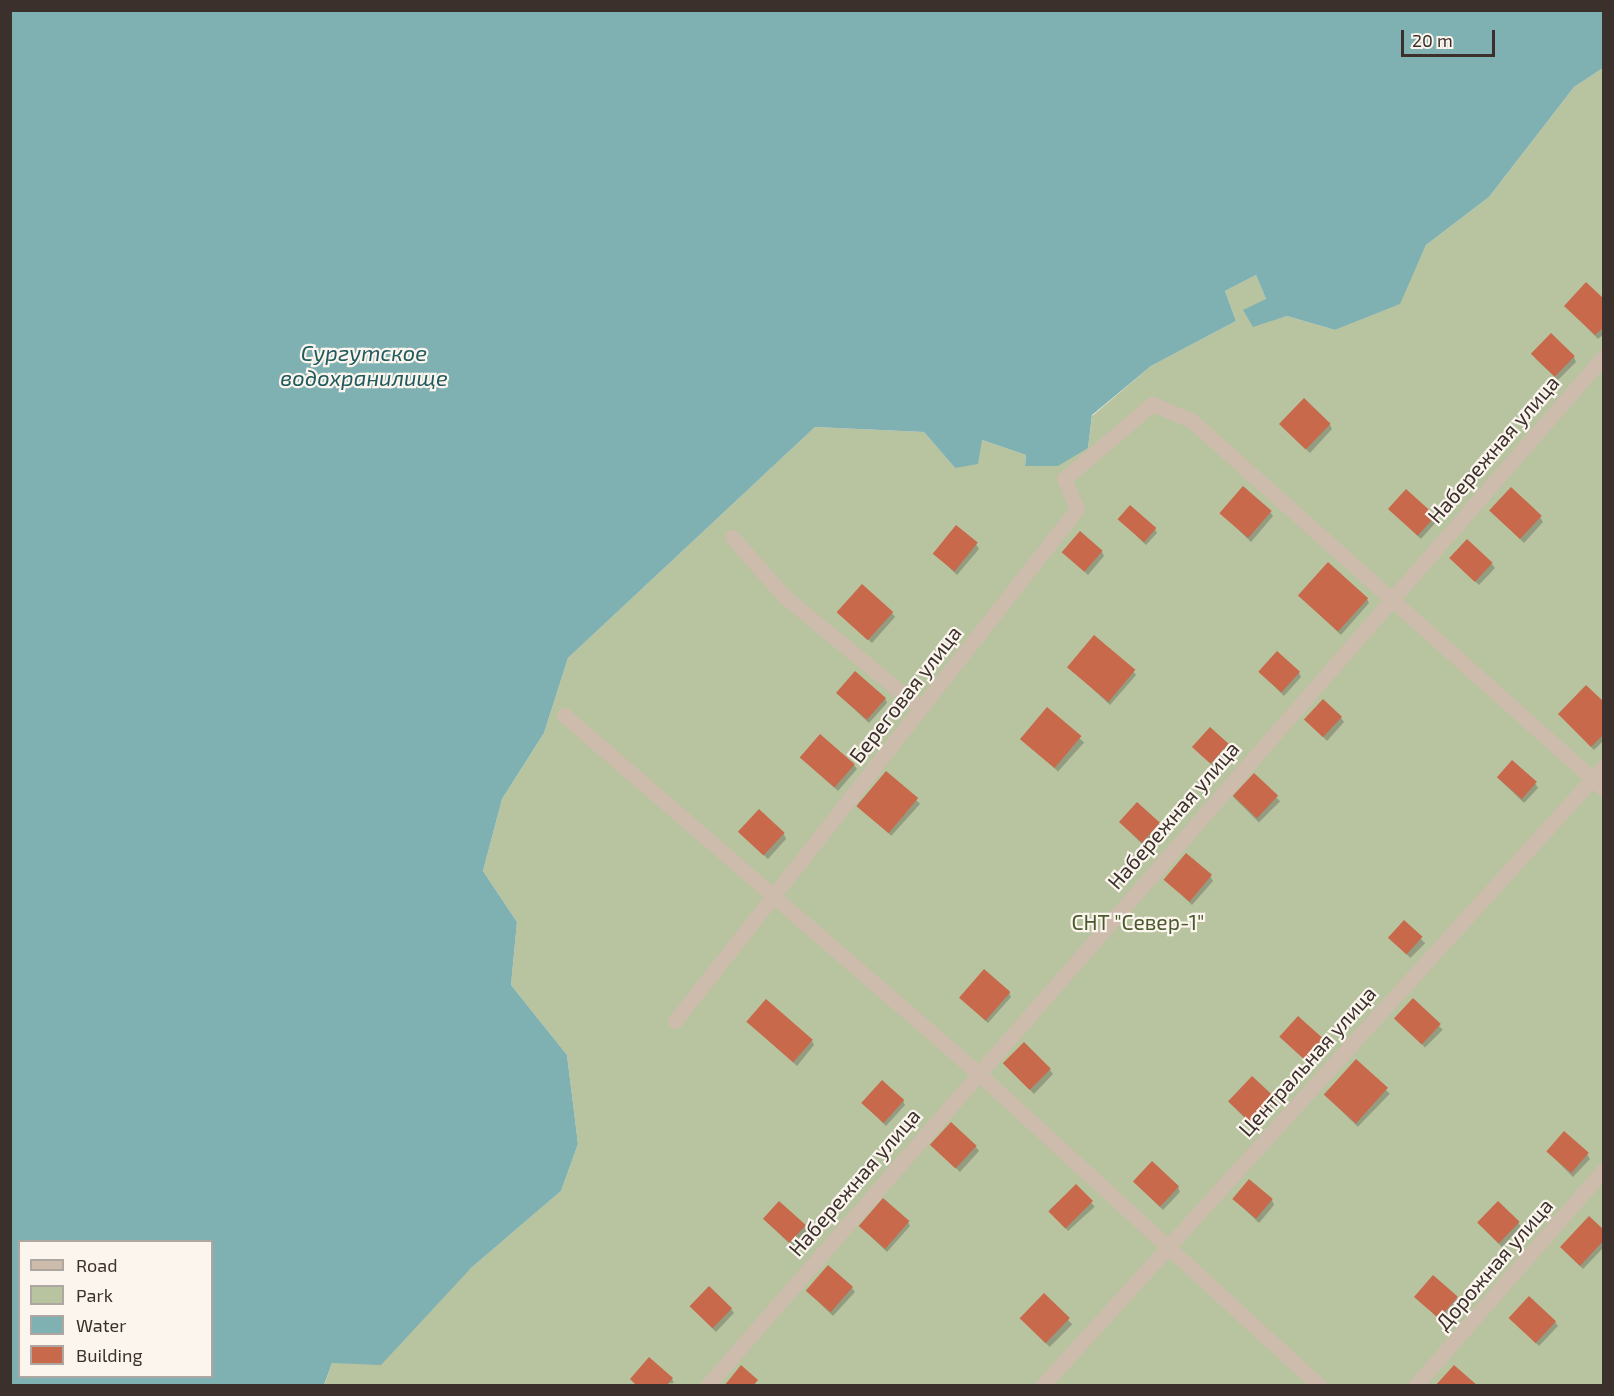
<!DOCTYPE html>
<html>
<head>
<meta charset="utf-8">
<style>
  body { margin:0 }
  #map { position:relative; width:1614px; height:1396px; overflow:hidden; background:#f4ebe1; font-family:"Exo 2",sans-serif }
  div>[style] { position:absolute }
  .green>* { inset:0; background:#b8c4a0 }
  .water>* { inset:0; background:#7fb0b2 }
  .shadow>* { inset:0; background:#0003; transform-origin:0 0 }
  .building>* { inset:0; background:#c8694b; transform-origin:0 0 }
  .minor>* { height:15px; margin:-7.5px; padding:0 7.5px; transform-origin:7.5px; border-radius:7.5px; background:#cdbbac }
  span { translate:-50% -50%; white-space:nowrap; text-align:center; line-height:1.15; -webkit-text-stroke:4.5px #fbf5ee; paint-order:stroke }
  .street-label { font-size:21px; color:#3b302b }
  .park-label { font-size:21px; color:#4a5a2e }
  .water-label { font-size:22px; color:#1f5a5e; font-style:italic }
  .frame { position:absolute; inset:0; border:12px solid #3b302b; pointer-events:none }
  .legend { position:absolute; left:18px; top:1240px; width:195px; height:138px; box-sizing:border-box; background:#fbf5ee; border:2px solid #aea6a0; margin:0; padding:8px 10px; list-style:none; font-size:18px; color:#3b302b }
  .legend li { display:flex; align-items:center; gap:12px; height:30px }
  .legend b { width:30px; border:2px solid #aea6a0 }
  .scale { position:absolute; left:1401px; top:30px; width:94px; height:27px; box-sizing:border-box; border:3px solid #3b302b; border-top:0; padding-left:8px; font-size:18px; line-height:21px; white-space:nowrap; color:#3b302b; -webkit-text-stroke:4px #fbf5ee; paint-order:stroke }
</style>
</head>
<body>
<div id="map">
  <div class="green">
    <div style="clip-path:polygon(1603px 68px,1603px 1385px,324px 1386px,332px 1363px,471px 1268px,561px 1191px,578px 1144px,567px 1055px,511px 985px,517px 922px,483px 871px,502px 799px,544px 733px,568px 658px,815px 427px,924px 432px,955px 468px,982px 440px,1026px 455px,1025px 466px,1088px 448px,1092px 416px,1151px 366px,1236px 321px,1225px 291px,1256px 275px,1266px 299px,1253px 326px,1287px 316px,1335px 330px,1399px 304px,1426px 245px,1489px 197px,1574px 87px)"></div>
  </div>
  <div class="water">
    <div style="clip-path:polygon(evenodd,1603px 10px,1603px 68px,1574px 87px,1489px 197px,1426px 245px,1400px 304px,1335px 330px,1287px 316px,1253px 327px,1243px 310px,1266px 299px,1256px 275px,1225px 291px,1236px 321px,1151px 366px,1092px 415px,1088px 448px,1058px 466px,1025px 466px,1026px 455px,982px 440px,978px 464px,955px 468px,924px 432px,815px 427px,568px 658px,544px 733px,502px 799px,483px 871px,517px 922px,511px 985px,567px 1055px,578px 1144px,561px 1191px,471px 1268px,381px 1365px,332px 1363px,324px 1385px,11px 1385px,11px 11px,1603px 10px,20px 1242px,212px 1242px,212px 1376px,20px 1376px,20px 1242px)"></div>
  </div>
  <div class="shadow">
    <div style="clip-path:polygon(1604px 301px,1604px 334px,1598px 339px,1566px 306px)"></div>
    <div style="clip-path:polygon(1574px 357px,1576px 362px,1558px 380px,1535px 358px)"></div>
    <div style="clip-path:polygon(1281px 424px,1330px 425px,1332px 429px,1310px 453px)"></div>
    <div style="clip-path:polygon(1390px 509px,1435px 517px,1437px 521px,1421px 539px)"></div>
    <div style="clip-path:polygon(1491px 510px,1540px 517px,1543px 522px,1524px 543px)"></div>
    <div style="clip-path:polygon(1270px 512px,1273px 516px,1251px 542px,1221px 513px)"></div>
    <div style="clip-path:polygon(1119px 519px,1155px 529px,1157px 533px,1146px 545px)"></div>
    <div style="clip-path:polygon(976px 544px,979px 549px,957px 575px,935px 554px)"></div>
    <div style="clip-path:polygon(1064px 552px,1102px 552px,1104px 556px,1088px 575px)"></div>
    <div style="clip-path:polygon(1451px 558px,1492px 564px,1495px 568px,1479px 585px)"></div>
    <div style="clip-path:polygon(1300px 596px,1367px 599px,1369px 603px,1341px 635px)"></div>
    <div style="clip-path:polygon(839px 612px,892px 613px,895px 617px,872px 643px)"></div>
    <div style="clip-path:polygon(1069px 667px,1133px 671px,1136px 675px,1110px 705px)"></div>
    <div style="clip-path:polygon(1261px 673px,1299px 673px,1301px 677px,1284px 696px)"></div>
    <div style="clip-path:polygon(838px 694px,885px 698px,887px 703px,869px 723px)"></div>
    <div style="clip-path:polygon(1604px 704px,1604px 740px,1594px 750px,1559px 714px)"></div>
    <div style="left:1047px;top:709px;width:50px;height:39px;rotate:42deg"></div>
    <div style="clip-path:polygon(1341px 718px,1344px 722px,1327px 741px,1307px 720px)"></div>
    <div style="clip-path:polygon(1228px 745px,1230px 749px,1215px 768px,1195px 748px)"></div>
    <div style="clip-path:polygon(801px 757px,854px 765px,857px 769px,838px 791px)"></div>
    <div style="left:886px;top:773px;width:46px;height:43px;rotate:42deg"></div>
    <div style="left:1254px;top:775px;width:37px;height:30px;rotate:45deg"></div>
    <div style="clip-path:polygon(1498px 778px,1535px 783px,1538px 788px,1524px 803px)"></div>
    <div style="clip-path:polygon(1121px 823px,1159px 824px,1162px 828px,1145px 847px)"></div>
    <div style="clip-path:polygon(740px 832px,784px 834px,786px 839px,768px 859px)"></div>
    <div style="clip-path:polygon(1210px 876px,1213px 881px,1192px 905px,1165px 879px)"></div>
    <div style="left:1404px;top:922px;width:30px;height:21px;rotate:45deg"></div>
    <div style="clip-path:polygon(1009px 993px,1011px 997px,988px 1023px,961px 997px)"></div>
    <div style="left:1413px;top:1000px;width:42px;height:25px;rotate:45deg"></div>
    <div style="clip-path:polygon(748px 1022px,812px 1041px,814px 1045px,797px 1066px)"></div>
    <div style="clip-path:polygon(1281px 1037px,1324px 1041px,1326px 1045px,1310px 1064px)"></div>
    <div style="left:1356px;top:1061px;width:47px;height:46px;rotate:44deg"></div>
    <div style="clip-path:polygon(1005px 1064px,1050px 1070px,1053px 1074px,1034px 1094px)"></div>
    <div style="left:1252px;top:1078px;width:36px;height:33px;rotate:46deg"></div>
    <div style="clip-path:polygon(903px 1101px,905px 1105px,886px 1126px,863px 1103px)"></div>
    <div style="clip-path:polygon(932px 1145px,976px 1147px,979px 1151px,960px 1172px)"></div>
    <div style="clip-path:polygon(1548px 1152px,1587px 1154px,1590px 1159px,1573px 1177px)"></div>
    <div style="clip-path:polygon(1135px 1182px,1178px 1187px,1180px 1192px,1163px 1210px)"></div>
    <div style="left:1076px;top:1186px;width:28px;height:36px;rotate:48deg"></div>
    <div style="clip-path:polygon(1233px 1198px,1272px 1200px,1274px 1205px,1259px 1223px)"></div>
    <div style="clip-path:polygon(764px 1219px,805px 1226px,807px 1230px,793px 1247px)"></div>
    <div style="clip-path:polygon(908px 1222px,910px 1226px,887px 1252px,860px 1226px)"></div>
    <div style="clip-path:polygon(1518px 1222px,1521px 1227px,1502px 1247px,1479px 1224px)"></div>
    <div style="clip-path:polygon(1604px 1232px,1604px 1247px,1583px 1269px,1562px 1247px)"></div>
    <div style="clip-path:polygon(852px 1288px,855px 1292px,833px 1316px,807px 1291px)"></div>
    <div style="left:1044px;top:1296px;width:40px;height:32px;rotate:45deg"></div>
    <div style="clip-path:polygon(1416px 1297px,1457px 1298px,1460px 1302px,1442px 1322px)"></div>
    <div style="clip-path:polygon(691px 1307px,731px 1309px,734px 1313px,716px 1332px)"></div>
    <div style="clip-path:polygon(1511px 1318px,1555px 1322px,1558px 1326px,1539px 1346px)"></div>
    <div style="clip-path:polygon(632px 1379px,672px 1379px,674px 1383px,637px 1386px)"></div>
  </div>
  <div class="building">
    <div style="clip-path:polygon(1586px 282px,1604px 299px,1604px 327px,1595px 335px,1564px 306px)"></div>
    <div style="left:1551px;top:333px;width:33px;height:29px;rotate:44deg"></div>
    <div style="left:1304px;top:398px;width:37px;height:36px;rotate:44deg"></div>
    <div style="left:1243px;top:486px;width:38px;height:36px;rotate:41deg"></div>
    <div style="left:1511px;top:487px;width:42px;height:32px;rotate:43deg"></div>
    <div style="left:1406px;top:489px;width:40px;height:27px;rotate:42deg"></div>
    <div style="left:1130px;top:505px;width:35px;height:19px;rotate:41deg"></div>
    <div style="left:956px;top:525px;width:28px;height:37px;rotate:39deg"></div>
    <div style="left:1080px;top:531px;width:30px;height:28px;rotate:41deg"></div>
    <div style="left:1467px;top:539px;width:35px;height:26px;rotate:43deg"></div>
    <div style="left:1328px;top:562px;width:54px;height:45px;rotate:42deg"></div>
    <div style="left:862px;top:584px;width:42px;height:38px;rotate:42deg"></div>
    <div style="left:1094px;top:635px;width:54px;height:42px;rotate:40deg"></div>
    <div style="left:1277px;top:651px;width:31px;height:28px;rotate:42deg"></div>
    <div style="left:855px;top:671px;width:41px;height:29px;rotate:41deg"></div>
    <div style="clip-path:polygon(1586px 685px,1604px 702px,1604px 734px,1591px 747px,1558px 714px)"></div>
    <div style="left:1323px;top:699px;width:26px;height:28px;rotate:43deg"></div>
    <div style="left:1047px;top:707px;width:45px;height:42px;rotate:40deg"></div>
    <div style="left:1210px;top:727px;width:25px;height:27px;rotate:42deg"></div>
    <div style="left:820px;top:734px;width:46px;height:31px;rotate:41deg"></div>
    <div style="left:1512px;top:760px;width:33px;height:23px;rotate:41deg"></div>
    <div style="left:886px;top:771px;width:42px;height:46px;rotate:40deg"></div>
    <div style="left:1254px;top:773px;width:33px;height:31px;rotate:43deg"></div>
    <div style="left:1137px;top:802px;width:31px;height:27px;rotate:42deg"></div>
    <div style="left:759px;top:809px;width:35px;height:31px;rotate:43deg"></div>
    <div style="left:1186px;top:853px;width:34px;height:35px;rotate:40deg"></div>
    <div style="left:1404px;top:920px;width:25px;height:24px;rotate:42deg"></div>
    <div style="left:984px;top:969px;width:35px;height:38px;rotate:41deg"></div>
    <div style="left:1413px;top:998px;width:38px;height:28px;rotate:43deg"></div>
    <div style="left:766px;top:999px;width:62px;height:30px;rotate:41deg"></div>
    <div style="left:1298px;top:1016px;width:36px;height:28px;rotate:42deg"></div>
    <div style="left:1024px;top:1042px;width:38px;height:30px;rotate:45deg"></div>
    <div style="left:1356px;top:1059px;width:43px;height:48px;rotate:42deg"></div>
    <div style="left:1252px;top:1076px;width:33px;height:35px;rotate:43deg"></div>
    <div style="left:882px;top:1080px;width:30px;height:31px;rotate:42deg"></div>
    <div style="left:951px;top:1122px;width:35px;height:31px;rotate:43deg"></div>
    <div style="left:1564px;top:1131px;width:33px;height:27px;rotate:41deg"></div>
    <div style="left:1152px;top:1161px;width:37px;height:28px;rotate:43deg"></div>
    <div style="left:1249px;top:1179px;width:31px;height:26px;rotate:40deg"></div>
    <div style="left:1076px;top:1184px;width:24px;height:39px;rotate:45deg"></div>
    <div style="left:883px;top:1198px;width:35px;height:37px;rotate:41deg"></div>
    <div style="left:779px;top:1201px;width:36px;height:24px;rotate:42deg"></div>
    <div style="left:1498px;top:1201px;width:30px;height:30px;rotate:44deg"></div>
    <div style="clip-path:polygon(1589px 1216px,1604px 1230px,1604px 1240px,1580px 1266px,1560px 1247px)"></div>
    <div style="left:828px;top:1265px;width:33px;height:34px;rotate:41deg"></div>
    <div style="left:1433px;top:1275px;width:33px;height:29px;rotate:41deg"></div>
    <div style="left:709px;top:1286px;width:32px;height:28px;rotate:44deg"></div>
    <div style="left:1044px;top:1293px;width:36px;height:35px;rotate:44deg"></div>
    <div style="left:1529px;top:1296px;width:37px;height:30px;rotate:43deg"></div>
    <div style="clip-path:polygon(649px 1357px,673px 1378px,666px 1386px,637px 1386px,630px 1379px)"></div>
    <div style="clip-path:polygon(741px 1365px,758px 1380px,753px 1386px,724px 1386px)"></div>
    <div style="clip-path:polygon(1454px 1365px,1478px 1386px,1435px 1386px)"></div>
  </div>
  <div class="minor">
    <div style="left:732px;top:537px;width:80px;rotate:48.5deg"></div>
    <div style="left:785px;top:597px;width:175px;rotate:39.4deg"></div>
    <div style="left:564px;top:715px;width:546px;rotate:40.84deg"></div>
    <div style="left:977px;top:1072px;width:465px;rotate:42.5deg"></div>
    <div style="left:675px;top:1021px;width:651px;rotate:-51.86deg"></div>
    <div style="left:1077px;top:509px;width:33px;rotate:-113deg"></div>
    <div style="left:1064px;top:479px;width:116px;rotate:-40.4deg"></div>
    <div style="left:1152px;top:404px;width:42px;rotate:22.3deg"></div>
    <div style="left:1191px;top:420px;width:554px;rotate:41.78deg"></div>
    <div style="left:707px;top:1386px;width:1366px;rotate:-48.95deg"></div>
    <div style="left:1042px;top:1386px;width:837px;rotate:-47.81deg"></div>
    <div style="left:1415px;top:1386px;width:288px;rotate:-48.9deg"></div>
  </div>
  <div class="street-label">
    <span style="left:1493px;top:449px;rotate:-49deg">Набережная улица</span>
    <span style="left:905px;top:694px;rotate:-52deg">Береговая улица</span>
    <span style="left:1173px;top:815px;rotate:-49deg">Набережная улица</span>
    <span style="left:1307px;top:1061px;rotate:-48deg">Центральная улица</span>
    <span style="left:854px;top:1182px;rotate:-49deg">Набережная улица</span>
    <span style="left:1494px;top:1264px;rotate:-49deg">Дорожная улица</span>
  </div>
  <div class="park-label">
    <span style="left:1138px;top:922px">СНТ "Север-1"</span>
  </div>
  <div class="water-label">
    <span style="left:364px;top:365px">Сургутское<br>водохранилище</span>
  </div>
  <div class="frame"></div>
  <ul class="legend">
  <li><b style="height:8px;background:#cdbbac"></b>Road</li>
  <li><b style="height:16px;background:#b8c4a0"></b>Park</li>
  <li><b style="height:16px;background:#7fb0b2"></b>Water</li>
  <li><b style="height:16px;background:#c8694b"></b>Building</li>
  </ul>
  <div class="scale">20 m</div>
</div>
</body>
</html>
